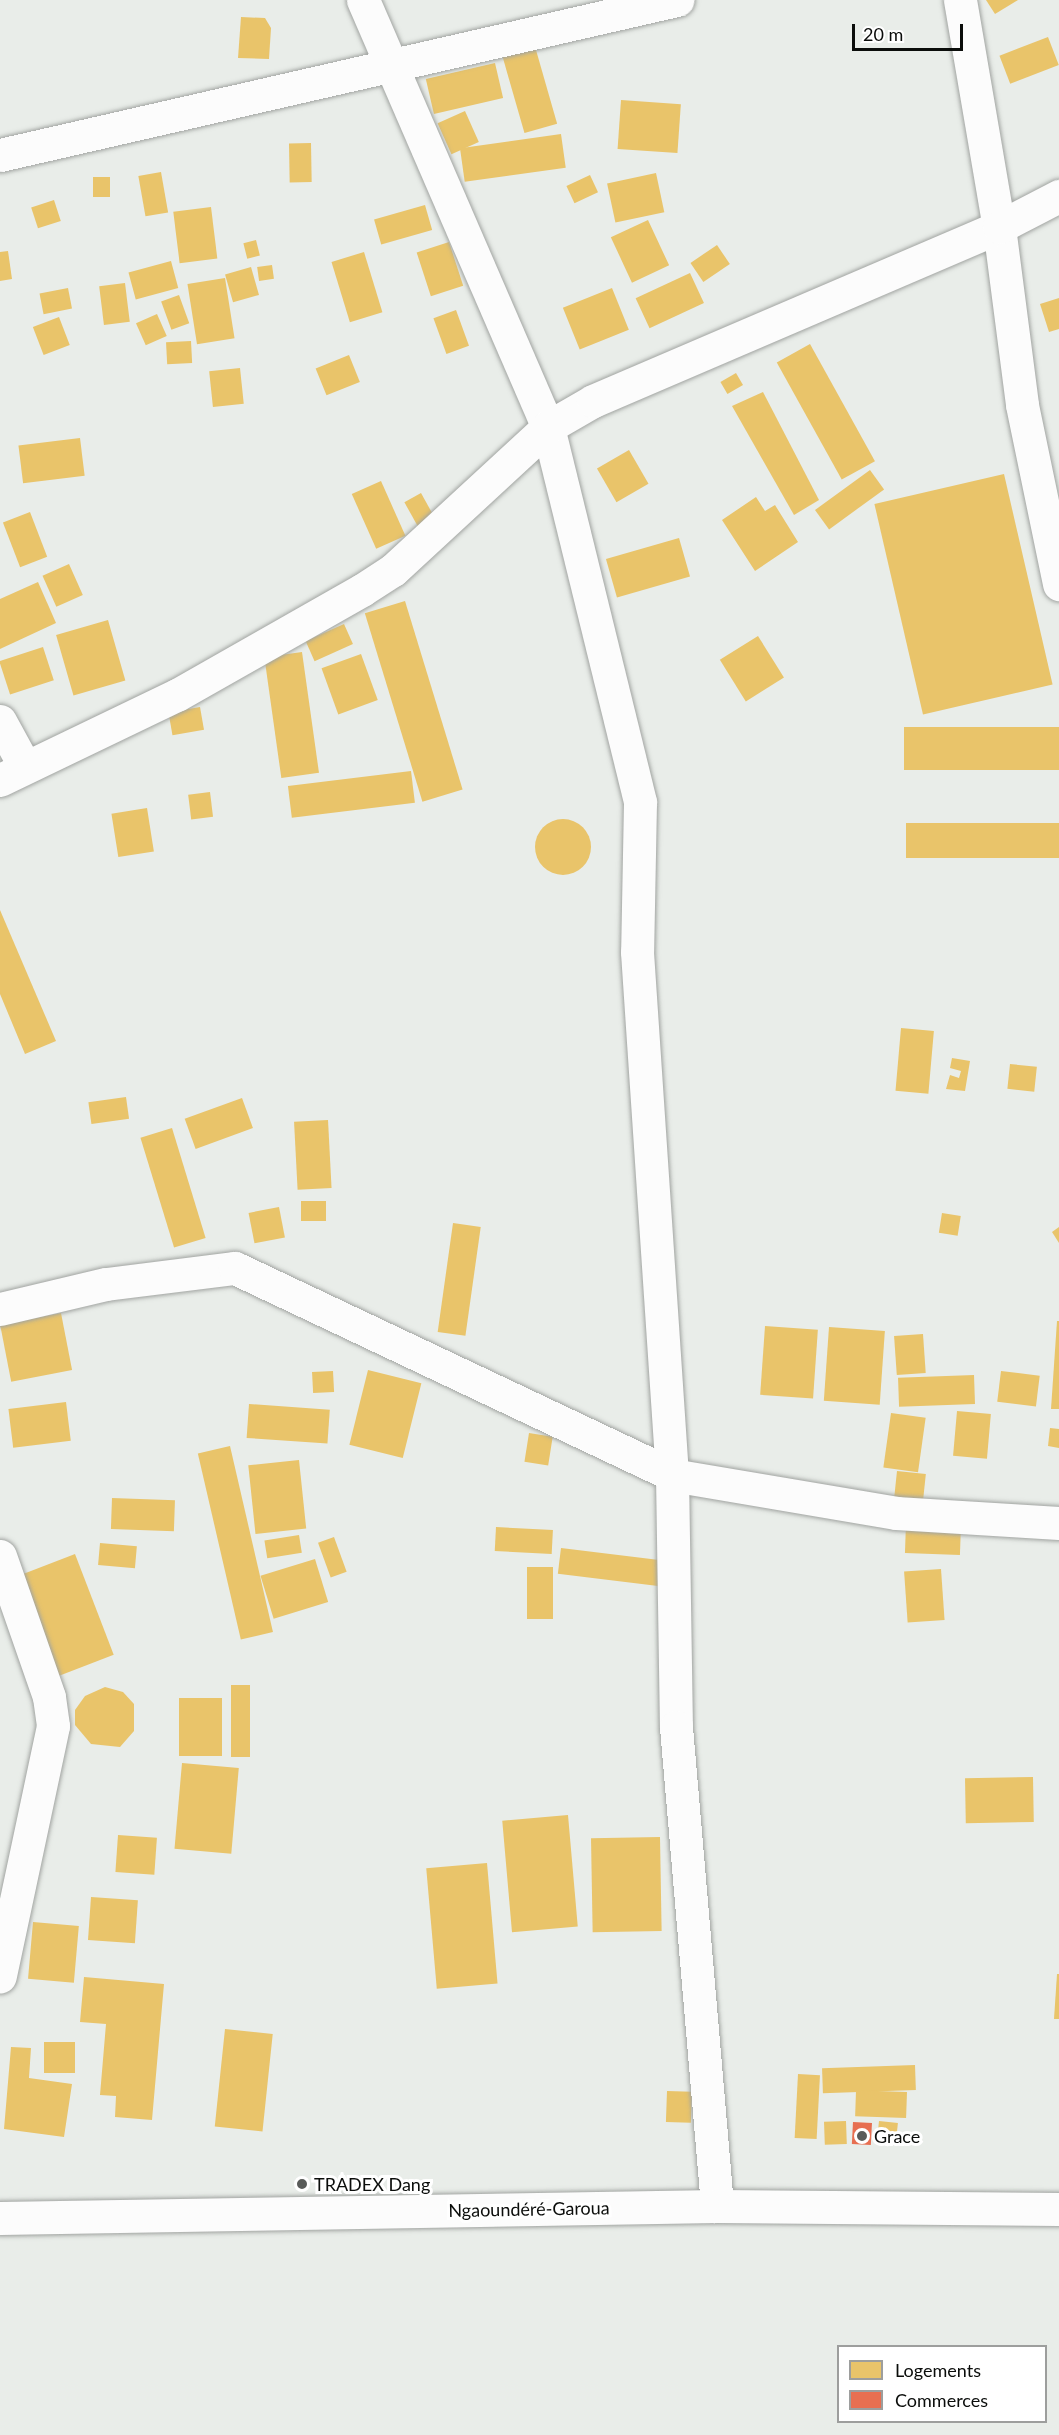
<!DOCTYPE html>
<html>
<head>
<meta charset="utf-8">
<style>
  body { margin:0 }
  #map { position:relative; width:1059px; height:2435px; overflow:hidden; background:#e9ede9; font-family:Lato,sans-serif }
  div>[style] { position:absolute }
  .homes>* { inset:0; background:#e9c46a; transform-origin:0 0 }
  .round { border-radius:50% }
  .shops>* { inset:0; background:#e76f51; transform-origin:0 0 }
  .roads { filter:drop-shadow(0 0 2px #a1a4a1) drop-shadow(0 0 2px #a1a4a1) }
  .street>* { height:33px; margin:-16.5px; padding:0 16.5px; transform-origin:16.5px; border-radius:16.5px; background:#fcfcfc }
  .highway>* { height:33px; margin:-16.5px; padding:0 16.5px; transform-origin:16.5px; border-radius:16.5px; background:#fcfcfc }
  .dots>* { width:16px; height:16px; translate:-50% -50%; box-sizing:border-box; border:3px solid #fff; border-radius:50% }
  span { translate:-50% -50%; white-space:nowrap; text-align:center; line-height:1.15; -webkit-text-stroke:6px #fff; paint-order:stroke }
  .poi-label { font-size:18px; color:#0b0d0b }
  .left { translate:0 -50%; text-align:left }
  .street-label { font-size:18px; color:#0b0d0b }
  .legend { position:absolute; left:837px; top:2345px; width:210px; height:78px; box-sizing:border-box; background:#fff; border:2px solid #9d9e9d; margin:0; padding:8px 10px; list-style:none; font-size:18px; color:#0b0d0b }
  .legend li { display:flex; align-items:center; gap:12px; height:30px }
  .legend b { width:30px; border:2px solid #9d9e9d }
  .scale { position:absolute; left:852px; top:24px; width:111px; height:27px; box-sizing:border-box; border:3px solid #0b0d0b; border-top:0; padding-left:8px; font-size:18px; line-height:21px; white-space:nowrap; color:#0b0d0b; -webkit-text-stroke:4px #fff; paint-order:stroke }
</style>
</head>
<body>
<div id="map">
  <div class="homes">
    <div style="clip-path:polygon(986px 0,1018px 0,995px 14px)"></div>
    <div style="clip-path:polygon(241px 17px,265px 18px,271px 28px,269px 59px,238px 58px)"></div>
    <div style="left:1048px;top:37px;width:30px;height:52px;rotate:69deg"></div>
    <div style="left:534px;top:43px;width:84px;height:34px;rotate:74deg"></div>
    <div style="left:495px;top:63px;width:36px;height:71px;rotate:77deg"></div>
    <div style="left:621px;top:100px;width:60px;height:49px;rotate:4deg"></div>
    <div style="left:465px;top:111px;width:34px;height:30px;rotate:66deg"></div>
    <div style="left:561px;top:134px;width:34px;height:102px;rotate:82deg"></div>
    <div style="left:311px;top:143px;width:39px;height:22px;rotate:89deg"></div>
    <div style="left:161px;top:172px;width:41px;height:23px;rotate:80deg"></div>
    <div style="left:656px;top:173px;width:40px;height:50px;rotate:78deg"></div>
    <div style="left:590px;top:175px;width:19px;height:26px;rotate:65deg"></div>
    <div style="left:93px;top:177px;width:17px;height:20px"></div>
    <div style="left:54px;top:200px;width:22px;height:24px;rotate:72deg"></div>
    <div style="left:425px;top:205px;width:26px;height:53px;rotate:74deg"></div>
    <div style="left:211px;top:207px;width:52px;height:38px;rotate:83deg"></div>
    <div style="left:648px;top:220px;width:50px;height:41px;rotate:65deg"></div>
    <div style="left:256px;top:240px;width:16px;height:13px;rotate:76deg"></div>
    <div style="left:449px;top:242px;width:46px;height:34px;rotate:72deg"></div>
    <div style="left:717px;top:245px;width:23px;height:32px;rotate:56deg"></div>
    <div style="clip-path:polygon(8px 251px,12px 279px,0 281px,0 252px)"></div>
    <div style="left:364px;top:252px;width:63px;height:34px;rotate:73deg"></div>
    <div style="left:171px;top:261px;width:28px;height:44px;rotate:75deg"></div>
    <div style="left:272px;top:265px;width:14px;height:15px;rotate:82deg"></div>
    <div style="left:251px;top:267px;width:29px;height:27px;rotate:74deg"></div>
    <div style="left:690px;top:273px;width:33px;height:60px;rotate:65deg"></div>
    <div style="left:225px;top:278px;width:61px;height:38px;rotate:81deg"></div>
    <div style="left:125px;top:283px;width:39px;height:26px;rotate:83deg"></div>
    <div style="left:68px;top:288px;width:21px;height:29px;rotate:79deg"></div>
    <div style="left:612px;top:288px;width:45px;height:53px;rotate:68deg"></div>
    <div style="left:179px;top:295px;width:30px;height:19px;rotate:70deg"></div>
    <div style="clip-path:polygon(1059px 298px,1059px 329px,1049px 332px,1040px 304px)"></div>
    <div style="left:456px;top:310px;width:38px;height:24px;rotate:70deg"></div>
    <div style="left:157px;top:314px;width:24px;height:23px;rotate:66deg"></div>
    <div style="left:59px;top:317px;width:30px;height:28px;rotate:69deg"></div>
    <div style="left:191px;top:341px;width:22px;height:25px;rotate:87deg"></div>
    <div style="left:810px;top:344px;width:134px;height:38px;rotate:61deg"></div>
    <div style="left:349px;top:355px;width:29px;height:36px;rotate:68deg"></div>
    <div style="left:240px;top:368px;width:36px;height:31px;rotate:84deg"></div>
    <div style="left:736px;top:373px;width:14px;height:18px;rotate:60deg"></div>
    <div style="clip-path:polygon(763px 392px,819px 500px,794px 515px,732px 406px)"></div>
    <div style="left:80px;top:438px;width:38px;height:62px;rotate:83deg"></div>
    <div style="left:629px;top:450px;width:39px;height:37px;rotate:60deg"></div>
    <div style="left:870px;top:470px;width:24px;height:68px;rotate:54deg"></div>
    <div style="left:1004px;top:474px;width:216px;height:133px;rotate:77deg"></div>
    <div style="left:381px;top:481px;width:60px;height:32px;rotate:66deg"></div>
    <div style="left:421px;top:493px;width:29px;height:19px;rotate:61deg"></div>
    <div style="clip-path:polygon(756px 497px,765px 511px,775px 505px,798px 542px,755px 571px,722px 520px)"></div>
    <div style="left:30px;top:512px;width:48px;height:29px;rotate:69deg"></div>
    <div style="left:679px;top:538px;width:40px;height:76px;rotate:74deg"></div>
    <div style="left:69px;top:564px;width:34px;height:29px;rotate:66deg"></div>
    <div style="clip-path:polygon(38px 582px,56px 623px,0 649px,0 599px)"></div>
    <div style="left:405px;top:601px;width:197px;height:42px;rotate:73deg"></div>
    <div style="left:108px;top:620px;width:63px;height:54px;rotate:74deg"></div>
    <div style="left:344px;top:624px;width:22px;height:42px;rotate:66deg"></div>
    <div style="left:758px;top:636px;width:49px;height:45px;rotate:58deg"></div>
    <div style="left:43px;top:647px;width:35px;height:46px;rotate:72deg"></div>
    <div style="left:302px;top:652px;width:122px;height:38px;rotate:82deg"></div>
    <div style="left:361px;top:654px;width:49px;height:42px;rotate:70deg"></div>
    <div style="left:200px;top:707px;width:23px;height:32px;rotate:80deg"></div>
    <div style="left:1059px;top:727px;width:43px;height:155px;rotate:90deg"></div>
    <div style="left:411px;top:771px;width:32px;height:124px;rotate:83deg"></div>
    <div style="left:210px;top:792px;width:25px;height:22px;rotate:83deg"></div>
    <div style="left:147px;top:808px;width:44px;height:36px;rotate:81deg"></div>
    <div class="round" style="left:535px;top:819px;width:56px;height:56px"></div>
    <div style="left:1059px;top:823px;width:35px;height:153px;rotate:90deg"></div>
    <div style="clip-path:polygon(0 910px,56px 1041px,25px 1054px,0 994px)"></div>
    <div style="left:901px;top:1028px;width:33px;height:63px;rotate:5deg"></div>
    <div style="clip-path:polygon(952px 1058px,970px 1061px,965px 1091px,946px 1089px,950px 1075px,959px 1078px,961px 1071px,950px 1068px)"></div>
    <div style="left:1010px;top:1064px;width:27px;height:25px;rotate:6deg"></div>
    <div style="left:126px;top:1097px;width:22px;height:38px;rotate:82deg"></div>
    <div style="left:242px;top:1098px;width:32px;height:61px;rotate:70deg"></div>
    <div style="left:328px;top:1120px;width:68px;height:34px;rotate:87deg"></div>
    <div style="left:172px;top:1128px;width:115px;height:33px;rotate:73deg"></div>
    <div style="left:301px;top:1201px;width:25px;height:20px"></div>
    <div style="left:279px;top:1207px;width:31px;height:31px;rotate:79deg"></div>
    <div style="left:942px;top:1213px;width:19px;height:20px;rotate:9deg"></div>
    <div style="left:453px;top:1223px;width:28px;height:110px;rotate:8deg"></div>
    <div style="clip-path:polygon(1059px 1227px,1059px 1243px,1052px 1232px)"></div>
    <div style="left:61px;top:1313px;width:58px;height:62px;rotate:79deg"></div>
    <div style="clip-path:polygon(1057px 1321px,1059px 1321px,1059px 1409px,1051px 1409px)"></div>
    <div style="left:765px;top:1326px;width:53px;height:69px;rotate:4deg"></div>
    <div style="left:829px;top:1327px;width:56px;height:74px;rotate:4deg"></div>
    <div style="left:923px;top:1334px;width:39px;height:29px;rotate:86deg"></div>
    <div style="left:368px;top:1370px;width:55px;height:77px;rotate:14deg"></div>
    <div style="left:333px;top:1371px;width:21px;height:21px;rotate:87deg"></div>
    <div style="left:1001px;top:1371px;width:39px;height:31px;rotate:7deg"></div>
    <div style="left:974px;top:1375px;width:29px;height:76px;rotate:88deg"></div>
    <div style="left:66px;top:1402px;width:39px;height:58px;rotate:83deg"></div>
    <div style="left:249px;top:1404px;width:81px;height:34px;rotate:4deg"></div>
    <div style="left:957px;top:1411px;width:34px;height:45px;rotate:5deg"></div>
    <div style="left:891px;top:1413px;width:35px;height:55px;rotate:8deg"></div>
    <div style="clip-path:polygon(1050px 1428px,1059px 1429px,1059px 1448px,1048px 1446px)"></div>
    <div style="left:529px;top:1433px;width:24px;height:29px;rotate:9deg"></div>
    <div style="left:230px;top:1446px;width:191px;height:33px;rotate:77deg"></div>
    <div style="left:299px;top:1460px;width:69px;height:51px;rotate:84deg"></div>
    <div style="left:897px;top:1471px;width:29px;height:34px;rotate:6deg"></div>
    <div style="left:112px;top:1498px;width:63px;height:31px;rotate:2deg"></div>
    <div style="left:906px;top:1523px;width:55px;height:30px;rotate:2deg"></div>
    <div style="left:496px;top:1527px;width:57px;height:24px;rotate:3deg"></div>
    <div style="left:299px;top:1535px;width:18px;height:35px;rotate:81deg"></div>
    <div style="left:334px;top:1537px;width:37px;height:17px;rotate:70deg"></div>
    <div style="left:100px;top:1543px;width:37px;height:22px;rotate:5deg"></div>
    <div style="left:561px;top:1548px;width:103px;height:26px;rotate:7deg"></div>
    <div style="left:75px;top:1554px;width:108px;height:59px;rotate:69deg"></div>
    <div style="left:315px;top:1559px;width:45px;height:57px;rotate:73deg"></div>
    <div style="left:527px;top:1567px;width:26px;height:52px"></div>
    <div style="left:941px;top:1569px;width:51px;height:37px;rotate:86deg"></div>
    <div style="left:231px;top:1685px;width:19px;height:72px"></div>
    <div style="clip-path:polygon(105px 1687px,123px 1692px,134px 1704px,134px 1731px,120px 1747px,91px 1744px,75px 1725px,75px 1710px,85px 1696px)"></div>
    <div style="left:179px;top:1698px;width:43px;height:58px"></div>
    <div style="left:182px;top:1763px;width:57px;height:86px;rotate:5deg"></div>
    <div style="left:1033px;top:1777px;width:45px;height:68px;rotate:89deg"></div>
    <div style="left:568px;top:1815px;width:112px;height:66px;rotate:85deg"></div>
    <div style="left:118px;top:1835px;width:39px;height:37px;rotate:4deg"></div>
    <div style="left:660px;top:1837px;width:94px;height:69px;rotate:89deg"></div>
    <div style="left:487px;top:1863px;width:121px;height:61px;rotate:85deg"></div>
    <div style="left:91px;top:1897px;width:47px;height:43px;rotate:4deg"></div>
    <div style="left:33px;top:1922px;width:46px;height:57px;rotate:5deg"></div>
    <div style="clip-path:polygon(1057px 1974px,1059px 1974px,1059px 2019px,1054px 2019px)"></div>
    <div style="clip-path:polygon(84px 1977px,164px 1984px,152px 2120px,115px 2117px,116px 2096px,100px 2095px,106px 2024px,80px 2022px)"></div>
    <div style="left:225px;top:2029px;width:48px;height:98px;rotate:6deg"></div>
    <div style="left:44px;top:2042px;width:31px;height:31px"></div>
    <div style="clip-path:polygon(11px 2047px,31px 2048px,29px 2078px,72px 2084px,64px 2137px,4px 2129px)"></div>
    <div style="left:915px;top:2065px;width:25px;height:93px;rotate:88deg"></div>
    <div style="left:798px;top:2074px;width:22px;height:64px;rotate:3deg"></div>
    <div style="left:667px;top:2091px;width:25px;height:31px;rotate:2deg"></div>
    <div style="left:907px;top:2092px;width:26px;height:51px;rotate:92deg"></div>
    <div style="left:846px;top:2121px;width:23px;height:22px;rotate:88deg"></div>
    <div style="left:879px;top:2121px;width:19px;height:21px;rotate:6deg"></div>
  </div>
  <div class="shops">
    <div style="left:853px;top:2122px;width:19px;height:22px;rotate:3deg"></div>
  </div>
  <div class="roads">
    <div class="street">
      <div style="left:363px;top:0;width:465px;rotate:66.6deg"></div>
      <div style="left:548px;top:427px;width:386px;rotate:76.2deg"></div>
      <div style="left:640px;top:802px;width:150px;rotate:91.1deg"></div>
      <div style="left:637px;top:952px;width:524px;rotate:86.17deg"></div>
      <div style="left:672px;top:1475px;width:252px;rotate:89.1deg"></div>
      <div style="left:676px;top:1727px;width:481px;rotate:85.1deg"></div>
      <div style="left:960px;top:0;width:230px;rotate:80.3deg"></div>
      <div style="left:999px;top:227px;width:179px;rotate:82.6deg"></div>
      <div style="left:1022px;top:405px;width:183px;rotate:78.3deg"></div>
      <div style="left:0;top:155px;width:695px;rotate:-12.9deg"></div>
      <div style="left:0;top:721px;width:52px;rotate:61.5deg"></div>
      <div style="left:0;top:780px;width:196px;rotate:-25.7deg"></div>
      <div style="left:177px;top:695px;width:213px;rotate:-29.6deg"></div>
      <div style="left:362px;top:590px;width:37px;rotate:-33deg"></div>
      <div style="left:393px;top:570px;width:211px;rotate:-42.7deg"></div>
      <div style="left:548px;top:427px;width:52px;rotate:-30deg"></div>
      <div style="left:593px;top:401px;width:442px;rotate:-23.2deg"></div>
      <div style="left:999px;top:227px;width:68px;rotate:-27.3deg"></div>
      <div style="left:0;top:1309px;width:109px;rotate:-13.3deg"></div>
      <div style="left:106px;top:1284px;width:130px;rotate:-7.1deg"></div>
      <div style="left:235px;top:1268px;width:484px;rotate:25.3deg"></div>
      <div style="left:672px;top:1475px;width:227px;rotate:9.6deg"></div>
      <div style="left:896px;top:1513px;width:163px;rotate:3.5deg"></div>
      <div style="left:0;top:1556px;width:149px;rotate:70.8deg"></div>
      <div style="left:49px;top:1697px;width:29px;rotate:82deg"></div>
      <div style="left:53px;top:1726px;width:256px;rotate:102deg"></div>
    </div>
    <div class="highway">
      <div style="left:0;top:2218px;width:717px;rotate:-0.96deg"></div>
      <div style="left:717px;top:2206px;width:342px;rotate:0.5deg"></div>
    </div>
  </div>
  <div class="dots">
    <div style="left:862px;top:2136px;background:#595b59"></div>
    <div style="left:302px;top:2184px;background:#595b59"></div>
  </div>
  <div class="poi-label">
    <span class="left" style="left:874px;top:2136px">Grace</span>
    <span class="left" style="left:314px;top:2184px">TRADEX Dang</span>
  </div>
  <div class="street-label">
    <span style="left:529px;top:2209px;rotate:-1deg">Ngaoundéré-Garoua</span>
  </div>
  <ul class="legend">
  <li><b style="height:16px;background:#e9c46a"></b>Logements</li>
  <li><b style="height:16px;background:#e76f51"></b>Commerces</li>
  </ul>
  <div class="scale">20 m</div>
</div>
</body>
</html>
